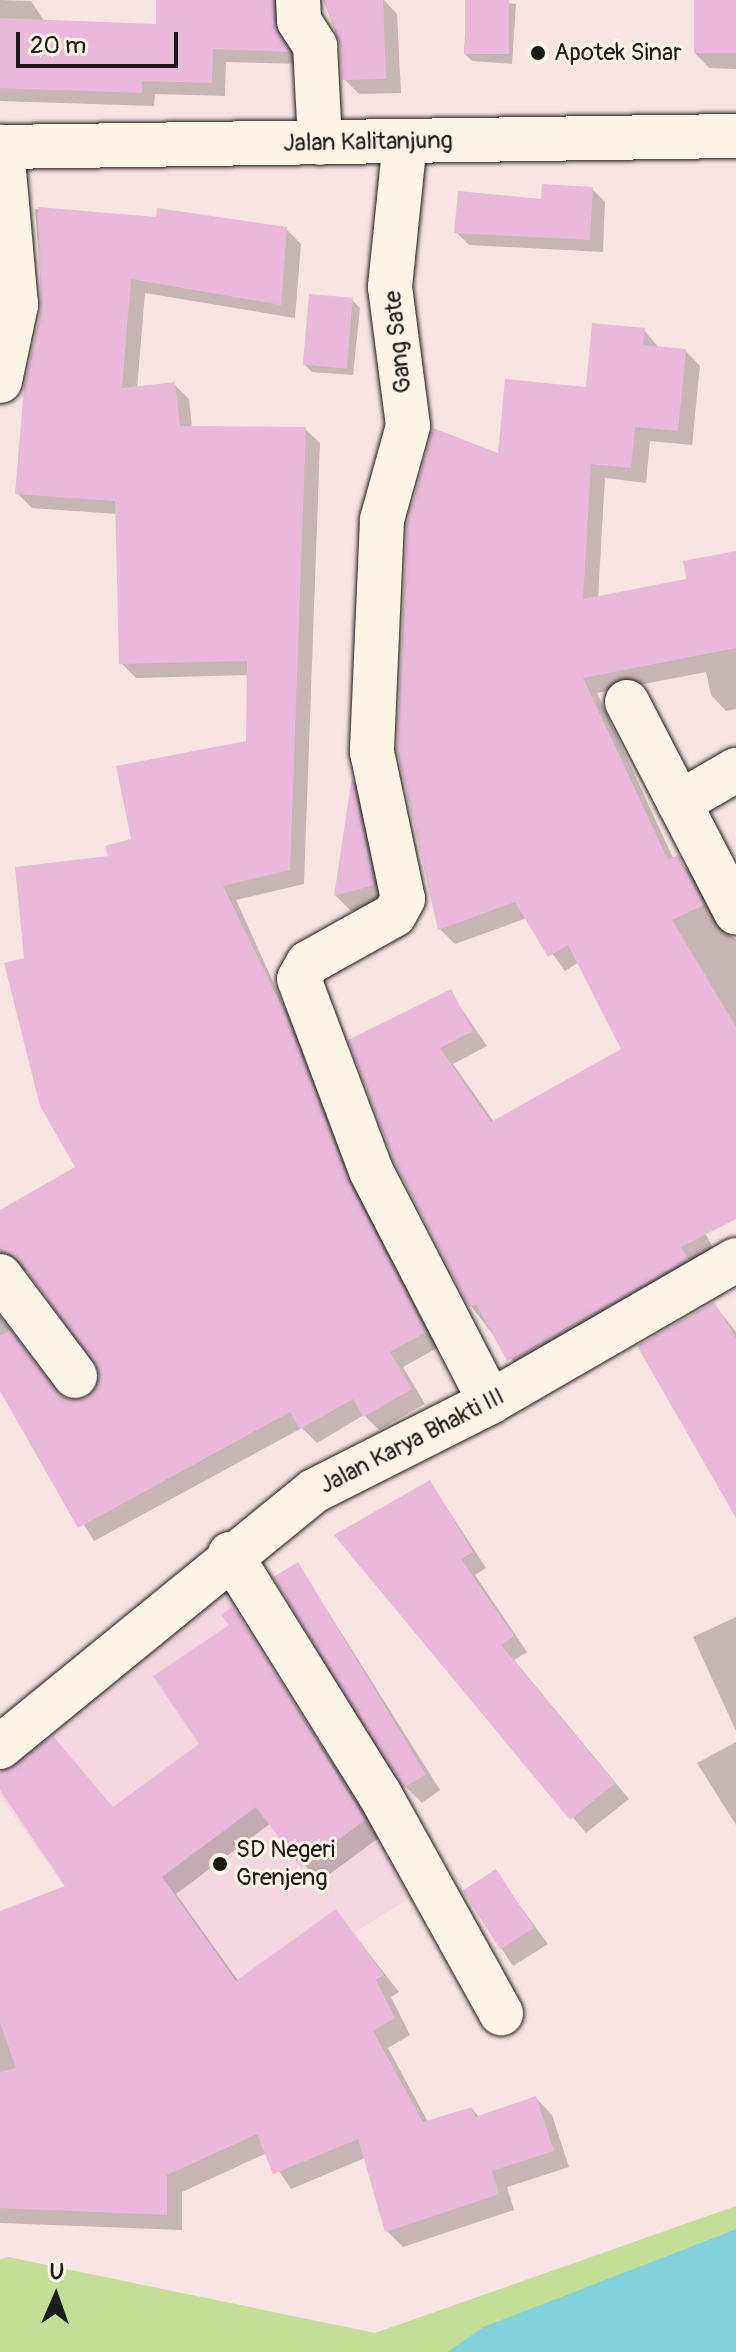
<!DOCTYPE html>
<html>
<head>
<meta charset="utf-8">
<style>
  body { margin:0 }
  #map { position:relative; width:736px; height:2352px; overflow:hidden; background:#f7e3e1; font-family:Pangolin,sans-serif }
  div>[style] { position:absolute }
  .built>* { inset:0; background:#f3d6df }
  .green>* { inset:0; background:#c3de95 }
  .water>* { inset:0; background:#82d2de }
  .shadow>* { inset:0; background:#0003 }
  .building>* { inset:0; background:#eab9d9; transform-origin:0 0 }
  .roads { filter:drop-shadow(0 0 2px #1c1c1c) drop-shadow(0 0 2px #1c1c1c) }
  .street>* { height:44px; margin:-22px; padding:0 22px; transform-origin:22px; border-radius:22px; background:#fcf5e5 }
  .primary>* { height:44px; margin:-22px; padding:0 22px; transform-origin:22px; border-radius:22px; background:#fcf5e5 }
  .dots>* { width:22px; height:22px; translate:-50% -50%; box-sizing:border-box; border:4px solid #fcf5e5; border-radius:50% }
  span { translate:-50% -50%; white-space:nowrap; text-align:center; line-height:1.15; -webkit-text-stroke:6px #fcf5e5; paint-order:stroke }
  .poi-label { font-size:24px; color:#1c1c1c }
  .left { translate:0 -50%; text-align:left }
  .street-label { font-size:24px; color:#1c1c1c }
  .north { position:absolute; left:16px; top:2256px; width:80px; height:80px; -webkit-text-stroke:6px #fcf5e5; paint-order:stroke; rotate:2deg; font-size:22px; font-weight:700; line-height:32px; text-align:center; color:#1c1c1c }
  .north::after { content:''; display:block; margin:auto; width:28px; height:36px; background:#1c1c1c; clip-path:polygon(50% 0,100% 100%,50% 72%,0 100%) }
  .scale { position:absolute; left:16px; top:32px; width:162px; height:36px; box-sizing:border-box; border:4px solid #1c1c1c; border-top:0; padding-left:10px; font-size:24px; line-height:28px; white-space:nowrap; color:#1c1c1c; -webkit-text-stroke:6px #fcf5e5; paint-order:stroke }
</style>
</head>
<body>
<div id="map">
  <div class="built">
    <div style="clip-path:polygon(225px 1586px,340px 1744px,408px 1899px,355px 1932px,385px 1975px,276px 2054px,171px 2038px,0 1796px,0 1771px,55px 1732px,197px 1594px)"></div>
  </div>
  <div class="green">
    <div style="clip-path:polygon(736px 2206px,736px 2229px,483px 2327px,447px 2352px,0 2352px,0 2259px,8px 2257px,375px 2333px)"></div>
  </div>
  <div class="water">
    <div style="clip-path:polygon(736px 2229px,736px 2352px,447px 2352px,483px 2327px)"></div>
  </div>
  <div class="shadow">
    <div style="clip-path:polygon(0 0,31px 1px,45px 22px,158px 26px,159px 0,282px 0,300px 64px,226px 62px,225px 96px,155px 94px,154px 106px,0 101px)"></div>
    <div style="clip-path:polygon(326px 0,384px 0,397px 14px,401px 93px,359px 94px,344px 79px,342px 44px)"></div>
    <div style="clip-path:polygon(467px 0,516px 4px,512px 64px,472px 61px,464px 53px)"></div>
    <div style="clip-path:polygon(696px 0,736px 0,736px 69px,709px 68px,694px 52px)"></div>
    <div style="clip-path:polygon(592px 189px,605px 202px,603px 252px,469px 245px,456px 232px)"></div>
    <div style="clip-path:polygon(35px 209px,286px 229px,301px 244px,295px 318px,145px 293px,137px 389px,174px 384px,189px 399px,192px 428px,305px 429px,320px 443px,304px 884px,236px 900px,439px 1347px,403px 1367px,425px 1404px,379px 1430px,364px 1415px,317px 1443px,302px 1428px,94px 1541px,0 1387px,0 1316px,60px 1395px,77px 1403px,100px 1387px,97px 1360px,31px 1273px,14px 1265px,0 1270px,0 1212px,78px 1168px,26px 960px,111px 858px,248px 742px,249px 675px,136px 678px,121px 663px,117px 514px,32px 508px,17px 493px,43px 310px)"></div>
    <div style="clip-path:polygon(352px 300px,360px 308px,353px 375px,312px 372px,304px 364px)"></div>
    <div style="clip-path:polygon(644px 330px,659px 348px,685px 350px,700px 366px,692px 445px,650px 441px,646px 483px,605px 478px,598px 598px,689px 581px,736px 553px,736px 709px,726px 711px,711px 695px,706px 672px,597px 693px,674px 860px,693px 873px,724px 932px,736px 939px,736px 1208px,702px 1227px,715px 1252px,524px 1375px,471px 1306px,396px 1160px,450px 992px,487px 1046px,453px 1064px,494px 1122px,624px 1050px,579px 962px,565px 971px,527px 918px,455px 944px,440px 929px,399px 750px,500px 456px,588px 389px)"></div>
    <div style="clip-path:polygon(353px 781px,366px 794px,388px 900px,351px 911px,336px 896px)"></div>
    <div style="clip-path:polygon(714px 1304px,736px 1332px,736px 1515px)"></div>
    <div style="clip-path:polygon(430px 1482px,486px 1568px,475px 1575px,527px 1652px,514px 1660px,629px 1799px,586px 1833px,337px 1536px)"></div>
    <div style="clip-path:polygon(298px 1564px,440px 1790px,422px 1803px,407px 1788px)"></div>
    <div style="clip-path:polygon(233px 1609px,380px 1837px,319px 1882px,271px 1823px,176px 1894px,239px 1982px,336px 1912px,399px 1992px,391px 1997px,410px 2035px,388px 2048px,428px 2122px,472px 2109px,480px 2118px,536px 2098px,552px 2115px,569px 2167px,507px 2187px,514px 2210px,403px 2247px,387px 2231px,365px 2158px,291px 2189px,267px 2153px,182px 2192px,182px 2230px,0 2223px,0 1913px,68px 1887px,53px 1738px,114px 1809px,201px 1744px)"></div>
    <div style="clip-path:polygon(736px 1617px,736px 1731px,693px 1637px)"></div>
    <div style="clip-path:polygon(736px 1742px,736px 1825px,697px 1763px)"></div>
    <div style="clip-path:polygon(495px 1872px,548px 1944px,513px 1966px,464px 1891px)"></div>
  </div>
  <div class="building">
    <div style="clip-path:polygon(156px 0,273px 0,274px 23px,289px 52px,213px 49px,212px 83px,142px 81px,142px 93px,0 88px,0 18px,156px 24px)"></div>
    <div style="clip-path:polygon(323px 0,383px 0,386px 79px,342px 80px,340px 44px)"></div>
    <div style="left:465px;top:0;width:44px;height:54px"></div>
    <div style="left:694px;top:0;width:42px;height:53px"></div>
    <div style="clip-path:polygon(542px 184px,593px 187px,590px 240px,454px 233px,458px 191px,541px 199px)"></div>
    <div style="clip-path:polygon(38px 207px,156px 217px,157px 208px,287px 227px,281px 305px,131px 279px,122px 388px,175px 382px,180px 426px,306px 427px,290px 870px,223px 886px,284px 1011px,349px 1182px,426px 1332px,390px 1352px,412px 1389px,363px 1417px,353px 1399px,300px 1429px,290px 1412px,78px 1528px,0 1391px,0 1336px,10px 1330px,64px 1399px,89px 1396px,100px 1374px,20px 1261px,0 1248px,0 1210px,75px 1167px,40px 1106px,4px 963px,24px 958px,15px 867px,108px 856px,105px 846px,131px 839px,116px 766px,246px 741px,247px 661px,119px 664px,115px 501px,15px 494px,24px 387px,41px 310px)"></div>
    <div style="left:309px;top:294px;width:44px;height:71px;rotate:5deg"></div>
    <div style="clip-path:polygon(592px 323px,645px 328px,643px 345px,686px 349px,678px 431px,635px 427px,631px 468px,591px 464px,583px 599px,686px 579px,683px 561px,736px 551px,736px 648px,583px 678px,668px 860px,678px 855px,704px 905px,672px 920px,736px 1027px,736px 1219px,681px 1247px,688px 1259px,507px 1361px,476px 1304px,469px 1307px,394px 1161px,348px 1040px,451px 989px,473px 1031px,440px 1048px,491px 1122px,621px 1049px,568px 945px,548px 957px,515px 902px,438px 930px,397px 750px,407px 524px,433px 428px,498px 453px,505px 379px,586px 387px)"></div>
    <div style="clip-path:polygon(352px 777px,374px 885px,334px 896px)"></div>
    <div style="clip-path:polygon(714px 1302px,736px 1338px,736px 1518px,637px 1346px)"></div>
    <div style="clip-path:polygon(430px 1480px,473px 1552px,461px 1559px,514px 1636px,501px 1645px,615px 1783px,570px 1820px,334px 1535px)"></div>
    <div style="left:298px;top:1562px;width:248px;height:29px;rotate:59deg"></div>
    <div style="clip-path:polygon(233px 1606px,365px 1820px,301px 1867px,256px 1807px,162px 1877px,236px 1981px,336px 1909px,384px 1975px,376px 1980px,395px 2018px,373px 2031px,423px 2122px,472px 2107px,475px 2117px,536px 2096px,554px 2151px,492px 2171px,499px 2194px,385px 2232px,358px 2139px,273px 2174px,257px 2134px,167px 2175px,167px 2215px,0 2208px,0 2072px,16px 2068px,0 2023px,0 1911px,65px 1886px,0 1790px,0 1772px,53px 1736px,113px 1807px,199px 1744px,153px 1676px,229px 1625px,221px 1615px)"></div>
    <div style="left:496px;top:1869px;width:70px;height:40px;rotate:57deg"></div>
  </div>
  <div class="roads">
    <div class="street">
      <div style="left:298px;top:0;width:21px;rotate:87deg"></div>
      <div style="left:299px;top:21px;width:30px;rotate:57deg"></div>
      <div style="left:315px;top:46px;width:97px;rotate:87deg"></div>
      <div style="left:405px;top:141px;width:147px;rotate:95.9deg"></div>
      <div style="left:390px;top:287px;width:140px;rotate:82.6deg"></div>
      <div style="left:408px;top:426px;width:98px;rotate:105.5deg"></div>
      <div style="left:382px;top:520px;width:232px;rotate:92.5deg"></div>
      <div style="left:372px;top:752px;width:150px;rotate:78.1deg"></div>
      <div style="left:403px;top:899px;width:18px;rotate:119deg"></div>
      <div style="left:394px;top:915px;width:98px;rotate:150.8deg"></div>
      <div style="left:308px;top:963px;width:18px;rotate:119deg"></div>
      <div style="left:299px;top:979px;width:205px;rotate:69.4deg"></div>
      <div style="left:371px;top:1171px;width:260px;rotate:62.7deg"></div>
      <div style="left:0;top:381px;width:78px;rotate:-78.1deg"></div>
      <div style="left:16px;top:305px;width:159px;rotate:-95.1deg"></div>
      <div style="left:627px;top:702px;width:237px;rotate:62.6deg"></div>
      <div style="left:679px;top:803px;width:66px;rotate:-30.1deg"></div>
      <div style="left:0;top:1276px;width:125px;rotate:53.1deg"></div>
      <div style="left:230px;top:1554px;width:282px;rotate:58.1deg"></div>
      <div style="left:379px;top:1793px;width:252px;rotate:61deg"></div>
      <div style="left:0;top:1747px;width:405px;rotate:-39.2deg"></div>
      <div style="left:314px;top:1491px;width:197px;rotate:-26.8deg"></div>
      <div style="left:490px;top:1402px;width:284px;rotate:-30deg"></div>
    </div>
    <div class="primary">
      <div style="left:0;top:147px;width:736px;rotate:-0.86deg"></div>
    </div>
  </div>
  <div class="dots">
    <div style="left:538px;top:53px;background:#1c1c1c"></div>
    <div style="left:220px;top:1864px;background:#1c1c1c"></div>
  </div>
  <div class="poi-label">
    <span class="left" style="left:554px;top:53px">Apotek Sinar</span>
    <span class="left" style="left:236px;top:1864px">SD Negeri<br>Grenjeng</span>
  </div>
  <div class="street-label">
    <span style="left:368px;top:142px;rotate:-1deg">Jalan Kalitanjung</span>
    <span style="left:398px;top:342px;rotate:-96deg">Gang Sate</span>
    <span style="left:412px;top:1441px;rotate:-27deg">Jalan Karya Bhakti III</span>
  </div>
  <div class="north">U</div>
  <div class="scale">20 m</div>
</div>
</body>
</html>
